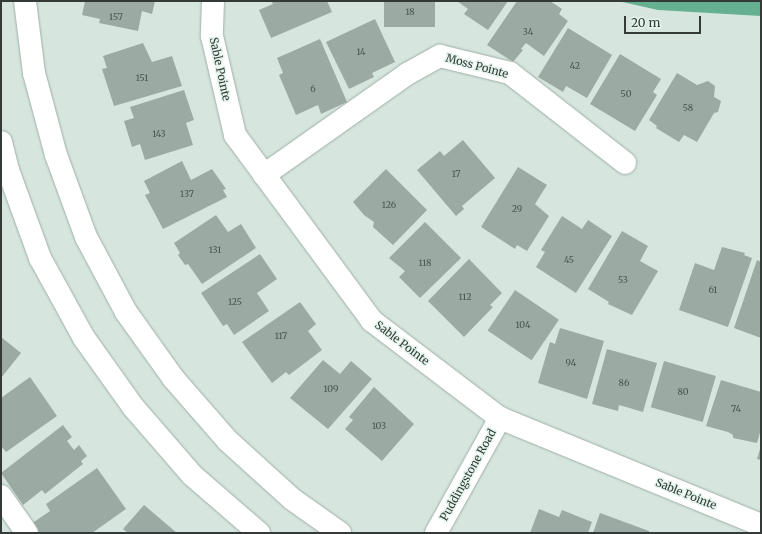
<!DOCTYPE html>
<html>
<head>
<meta charset="utf-8">
<style>
  body { margin:0 }
  #map { position:relative; width:762px; height:534px; overflow:hidden; background:#d6e6df; font-family:Merriweather,serif }
  div>[style] { position:absolute }
  .water>* { inset:0; background:#66b092 }
  .building>* { inset:0; background:#9baaa3; transform-origin:0 0 }
  .roads { filter:drop-shadow(0 0 1px #9fafa7) drop-shadow(0 0 1px #9fafa7) }
  .minor>* { height:22px; margin:-11px; padding:0 11px; transform-origin:11px; border-radius:11px; background:#fff }
  .major>* { height:22px; margin:-11px; padding:0 11px; transform-origin:11px; border-radius:11px; background:#fff }
  span { translate:-50% -50%; white-space:nowrap; text-align:center; line-height:1.15; -webkit-text-stroke:3px #e3f4ec; paint-order:stroke }
  .number-label { font-size:9px; color:#4d5652 }
  .number-label span { -webkit-text-stroke-width:0 }
  .street-label { font-size:11px; color:#333a37 }
  .frame { position:absolute; inset:0; border:2px solid #333a37; pointer-events:none }
  .scale { position:absolute; left:624px; top:16px; width:77px; height:18px; box-sizing:border-box; border:2px solid #333a37; border-top:0; padding-left:5px; font-size:12px; line-height:14px; white-space:nowrap; color:#333a37; -webkit-text-stroke:3px #e3f4ec; paint-order:stroke }
</style>
</head>
<body>
<div id="map">
  <div class="water">
    <div style="clip-path:polygon(618px 1px,761px 1px,761px 16px,658px 10px)"></div>
  </div>
  <div class="building">
    <div style="clip-path:polygon(85px 1px,155px 1px,152px 14px,142px 11px,138px 31px,99px 23px,100px 19px,82px 15px)"></div>
    <div style="clip-path:polygon(271px 1px,327px 1px,332px 12px,271px 38px,259px 10px,273px 4px)"></div>
    <div style="left:384px;top:1px;width:51px;height:26px"></div>
    <div style="clip-path:polygon(457px 1px,508px 1px,488px 30px,464px 14px,468px 9px)"></div>
    <div style="clip-path:polygon(517px 1px,550px 1px,562px 9px,559px 14px,568px 21px,544px 56px,526px 43px,521px 49px,523px 50px,513px 62px,487px 45px)"></div>
    <div style="clip-path:polygon(375px 19px,395px 62px,372px 73px,374px 77px,349px 89px,326px 42px)"></div>
    <div style="clip-path:polygon(568px 28px,612px 55px,587px 98px,566px 86px,563px 92px,538px 77px)"></div>
    <div style="clip-path:polygon(320px 39px,347px 102px,321px 114px,318px 105px,296px 115px,279px 75px,283px 73px,277px 58px)"></div>
    <div style="clip-path:polygon(143px 43px,152px 62px,172px 56px,182px 86px,114px 106px,102px 69px,107px 68px,103px 56px)"></div>
    <div style="clip-path:polygon(620px 54px,661px 79px,653px 92px,657px 95px,635px 131px,590px 104px)"></div>
    <div style="clip-path:polygon(677px 73px,697px 85px,708px 81px,715px 86px,714px 97px,721px 101px,718px 112px,714px 113px,697px 142px,684px 135px,679px 142px,656px 128px,657px 126px,649px 120px)"></div>
    <div style="clip-path:polygon(184px 90px,194px 120px,186px 123px,193px 145px,145px 160px,140px 144px,132px 147px,124px 121px,134px 118px,130px 107px)"></div>
    <div style="clip-path:polygon(463px 140px,495px 178px,462px 206px,464px 209px,456px 216px,417px 170px,440px 151px,444px 156px)"></div>
    <div style="clip-path:polygon(182px 161px,191px 180px,212px 169px,226px 189px,223px 190px,227px 197px,163px 229px,145px 195px,150px 193px,144px 181px)"></div>
    <div style="clip-path:polygon(518px 167px,547px 185px,535px 204px,549px 216px,527px 251px,517px 245px,515px 249px,481px 227px)"></div>
    <div style="clip-path:polygon(386px 169px,427px 210px,393px 245px,373px 227px,374px 222px,364px 215px,353px 202px)"></div>
    <div style="clip-path:polygon(216px 215px,228px 232px,241px 224px,256px 248px,202px 284px,188px 264px,185px 265px,178px 255px,180px 253px,174px 243px)"></div>
    <div style="clip-path:polygon(562px 216px,582px 229px,588px 220px,612px 236px,576px 293px,536px 267px,545px 252px,541px 250px)"></div>
    <div style="clip-path:polygon(425px 222px,461px 258px,420px 298px,399px 277px,405px 271px,389px 258px)"></div>
    <div style="clip-path:polygon(622px 231px,648px 246px,640px 261px,658px 271px,632px 315px,608px 304px,609px 302px,588px 289px)"></div>
    <div style="clip-path:polygon(722px 247px,745px 253px,744px 255px,752px 258px,728px 327px,679px 310px,695px 263px,714px 270px)"></div>
    <div style="clip-path:polygon(260px 254px,277px 279px,257px 293px,269px 311px,234px 335px,227px 324px,223px 326px,201px 293px)"></div>
    <div style="clip-path:polygon(469px 259px,502px 293px,490px 305px,493px 307px,464px 337px,428px 301px)"></div>
    <div style="clip-path:polygon(757px 260px,761px 262px,761px 338px,734px 328px)"></div>
    <div style="left:515px;top:290px;width:53px;height:49px;rotate:34deg"></div>
    <div style="clip-path:polygon(300px 302px,316px 324px,308px 331px,322px 350px,289px 375px,286px 372px,272px 383px,242px 342px)"></div>
    <div style="clip-path:polygon(560px 328px,604px 341px,587px 399px,538px 383px,550px 342px,555px 344px)"></div>
    <div style="clip-path:polygon(1px 337px,21px 353px,1px 378px)"></div>
    <div style="clip-path:polygon(607px 349px,657px 363px,643px 412px,619px 405px,618px 411px,592px 404px)"></div>
    <div style="clip-path:polygon(323px 360px,340px 374px,351px 361px,372px 379px,328px 429px,290px 398px)"></div>
    <div style="left:664px;top:361px;width:54px;height:48px;rotate:16deg"></div>
    <div style="clip-path:polygon(30px 377px,57px 416px,6px 452px,1px 446px,1px 398px)"></div>
    <div style="clip-path:polygon(721px 380px,761px 392px,761px 429px,757px 443px,733px 438px,733px 435px,728px 432px,706px 426px)"></div>
    <div style="clip-path:polygon(374px 387px,414px 424px,382px 461px,345px 429px,353px 420px,349px 417px)"></div>
    <div style="clip-path:polygon(63px 425px,72px 437px,67px 441px,74px 450px,79px 445px,87px 456px,81px 461px,83px 464px,45px 494px,42px 490px,23px 505px,1px 473px)"></div>
    <div style="clip-path:polygon(761px 446px,761px 460px,757px 459px)"></div>
    <div style="clip-path:polygon(97px 468px,126px 509px,92px 533px,37px 533px,31px 524px,50px 511px,46px 504px)"></div>
    <div style="clip-path:polygon(144px 505px,177px 533px,128px 533px,123px 529px)"></div>
    <div style="clip-path:polygon(539px 509px,559px 517px,562px 510px,592px 522px,588px 533px,530px 533px)"></div>
    <div style="clip-path:polygon(600px 513px,649px 531px,649px 533px,593px 533px)"></div>
  </div>
  <div class="roads">
    <div class="minor">
      <div style="left:213px;top:1px;width:35px;rotate:92deg"></div>
      <div style="left:212px;top:36px;width:102px;rotate:76.9deg"></div>
      <div style="left:235px;top:135px;width:231px;rotate:53.6deg"></div>
      <div style="left:372px;top:321px;width:161px;rotate:37.2deg"></div>
      <div style="left:500px;top:418px;width:282px;rotate:22.3deg"></div>
      <div style="left:264px;top:175px;width:175px;rotate:-35.2deg"></div>
      <div style="left:407px;top:74px;width:38px;rotate:-29deg"></div>
      <div style="left:440px;top:56px;width:72px;rotate:13.7deg"></div>
      <div style="left:510px;top:73px;width:146px;rotate:38deg"></div>
      <div style="left:1px;top:496px;width:45px;rotate:54.9deg"></div>
      <div style="left:436px;top:533px;width:132px;rotate:-60.9deg"></div>
    </div>
    <div class="major">
      <div style="left:25px;top:1px;width:73px;rotate:82.9deg"></div>
      <div style="left:34px;top:73px;width:85px;rotate:75deg"></div>
      <div style="left:56px;top:155px;width:87px;rotate:69.9deg"></div>
      <div style="left:86px;top:237px;width:85px;rotate:61.9deg"></div>
      <div style="left:126px;top:312px;width:81px;rotate:54.5deg"></div>
      <div style="left:173px;top:378px;width:82px;rotate:48.9deg"></div>
      <div style="left:227px;top:440px;width:88px;rotate:42.2deg"></div>
      <div style="left:292px;top:499px;width:59px;rotate:35.3deg"></div>
      <div style="left:1px;top:142px;width:29px;rotate:76deg"></div>
      <div style="left:8px;top:170px;width:94px;rotate:70deg"></div>
      <div style="left:40px;top:258px;width:91px;rotate:61.2deg"></div>
      <div style="left:84px;top:338px;width:86px;rotate:54.5deg"></div>
      <div style="left:134px;top:408px;width:89px;rotate:49.1deg"></div>
      <div style="left:192px;top:475px;width:89px;rotate:40.9deg"></div>
    </div>
  </div>
  <div class="number-label">
    <span style="left:410px;top:12px">18</span>
    <span style="left:116px;top:17px">157</span>
    <span style="left:528px;top:32px">34</span>
    <span style="left:361px;top:52px">14</span>
    <span style="left:575px;top:66px">42</span>
    <span style="left:142px;top:78px">151</span>
    <span style="left:313px;top:89px">6</span>
    <span style="left:626px;top:94px">50</span>
    <span style="left:688px;top:108px">58</span>
    <span style="left:159px;top:134px">143</span>
    <span style="left:456px;top:174px">17</span>
    <span style="left:187px;top:194px">137</span>
    <span style="left:389px;top:205px">126</span>
    <span style="left:517px;top:209px">29</span>
    <span style="left:215px;top:250px">131</span>
    <span style="left:569px;top:260px">45</span>
    <span style="left:425px;top:263px">118</span>
    <span style="left:623px;top:280px">53</span>
    <span style="left:713px;top:290px">61</span>
    <span style="left:465px;top:297px">112</span>
    <span style="left:235px;top:302px">125</span>
    <span style="left:523px;top:325px">104</span>
    <span style="left:281px;top:336px">117</span>
    <span style="left:571px;top:363px">94</span>
    <span style="left:624px;top:383px">86</span>
    <span style="left:331px;top:389px">109</span>
    <span style="left:683px;top:392px">80</span>
    <span style="left:736px;top:409px">74</span>
    <span style="left:379px;top:426px">103</span>
  </div>
  <div class="street-label">
    <span style="left:477px;top:66px;rotate:15deg">Moss Pointe</span>
    <span style="left:220px;top:69px;rotate:78deg">Sable Pointe</span>
    <span style="left:402px;top:343px;rotate:37deg">Sable Pointe</span>
    <span style="left:468px;top:475px;rotate:-61deg">Puddingstone Road</span>
    <span style="left:686px;top:494px;rotate:22deg">Sable Pointe</span>
  </div>
  <div class="frame"></div>
  <div class="scale">20 m</div>
</div>
</body>
</html>
